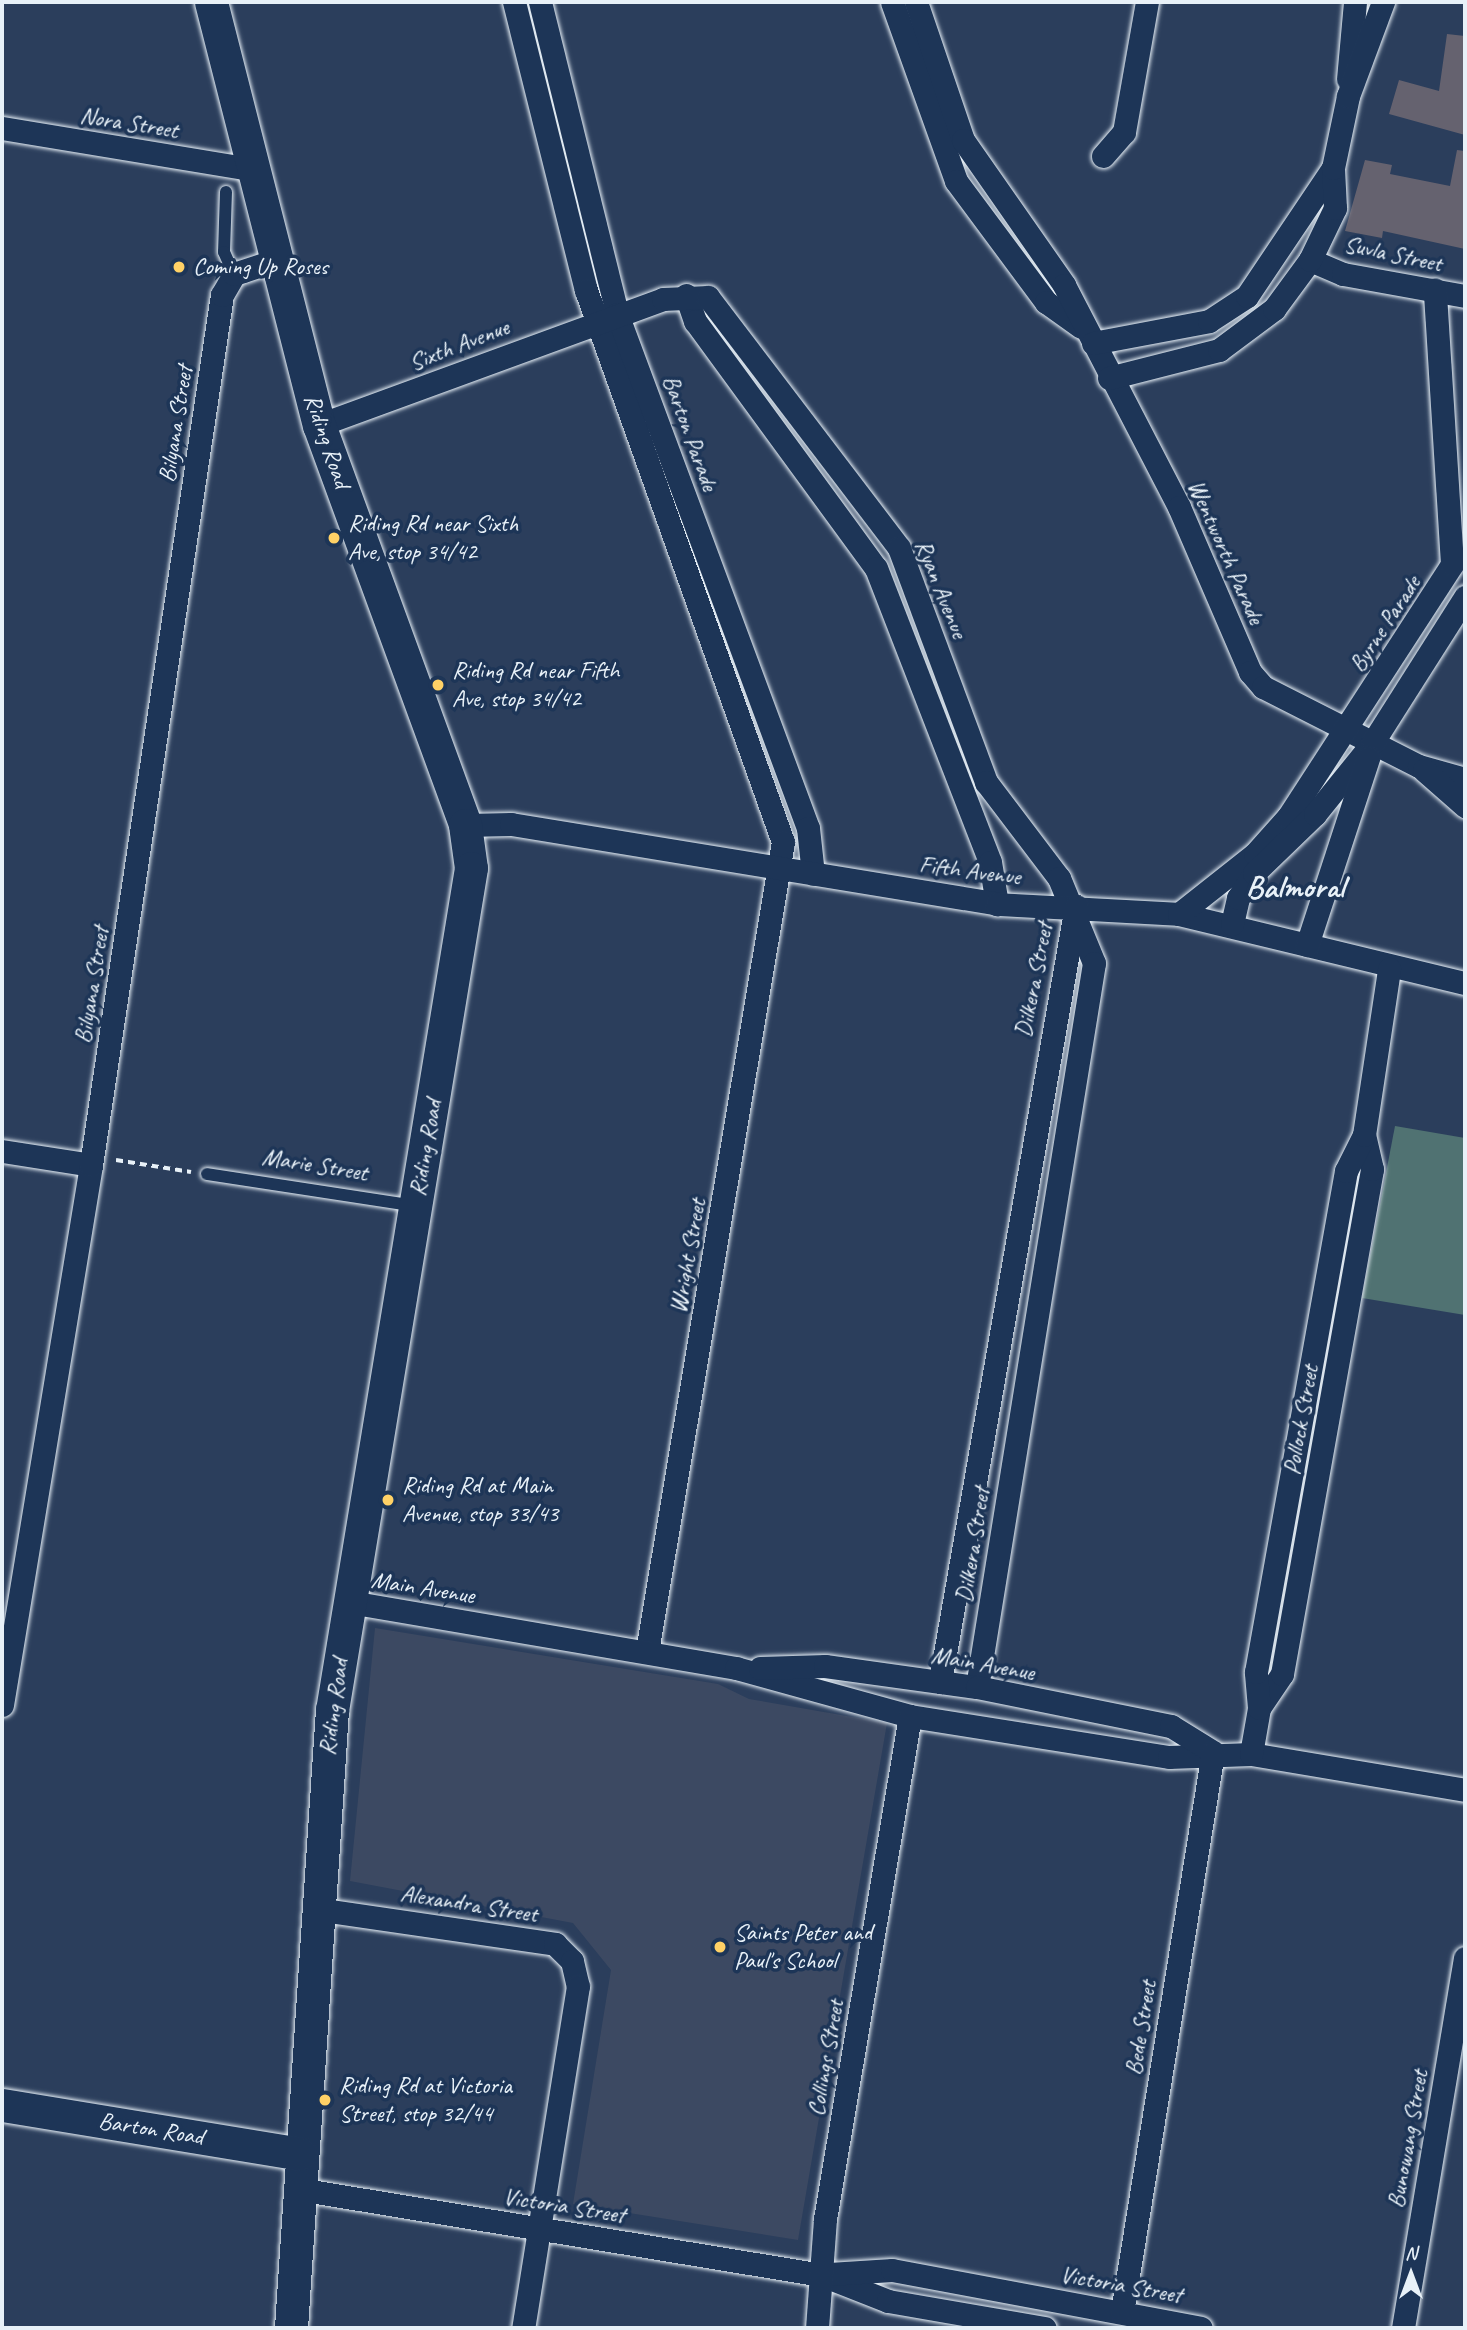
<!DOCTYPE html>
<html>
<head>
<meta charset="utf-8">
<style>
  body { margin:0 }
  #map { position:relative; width:1467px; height:2330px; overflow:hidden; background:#2b3e5c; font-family:Caveat,sans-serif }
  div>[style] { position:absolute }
  .built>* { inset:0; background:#3c4962 }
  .green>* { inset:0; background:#507272 }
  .building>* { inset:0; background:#65626f }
  .path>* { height:3.5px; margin-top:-1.75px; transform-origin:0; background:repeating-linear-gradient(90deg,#e8f1f8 0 7px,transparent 0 12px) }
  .roads { filter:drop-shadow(0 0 2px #e8f1f8) drop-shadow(0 0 2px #e8f1f8) }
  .lane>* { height:12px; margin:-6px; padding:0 6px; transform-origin:6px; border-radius:6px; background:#1d3557 }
  .street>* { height:23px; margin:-11.5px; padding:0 11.5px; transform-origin:11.5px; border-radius:11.5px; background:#1d3557 }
  .secondary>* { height:33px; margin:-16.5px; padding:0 16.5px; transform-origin:16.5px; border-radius:16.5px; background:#1d3557 }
  .dots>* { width:19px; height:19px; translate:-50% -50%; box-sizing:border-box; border:4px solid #1d3557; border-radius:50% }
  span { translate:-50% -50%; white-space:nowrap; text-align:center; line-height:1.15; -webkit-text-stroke:7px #1d3557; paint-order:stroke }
  .street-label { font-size:24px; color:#e8f1f8 }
  .poi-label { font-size:24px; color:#e8f1f8 }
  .left { translate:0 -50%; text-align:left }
  .district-label { font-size:32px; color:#e8f1f8; font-weight:700 }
  .frame { position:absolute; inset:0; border:4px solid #e8f1f8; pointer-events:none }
  .north { position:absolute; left:1376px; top:2239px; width:70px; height:70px; -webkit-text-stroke:5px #1d3557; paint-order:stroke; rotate:0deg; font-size:19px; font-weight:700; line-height:28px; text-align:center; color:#e8f1f8 }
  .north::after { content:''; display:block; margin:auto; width:24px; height:32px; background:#e8f1f8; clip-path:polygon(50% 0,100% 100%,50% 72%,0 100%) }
</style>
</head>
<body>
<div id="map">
  <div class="built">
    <div style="clip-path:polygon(375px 1628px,718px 1684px,749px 1699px,887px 1723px,798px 2240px,573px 2204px,611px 1970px,573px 1923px,350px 1881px)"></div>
  </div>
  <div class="green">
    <div style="clip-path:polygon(1395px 1126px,1465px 1138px,1465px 1315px,1362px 1298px)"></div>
  </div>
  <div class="building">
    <div style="clip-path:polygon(1447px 34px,1465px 36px,1465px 135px,1389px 114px,1399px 80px,1439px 91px)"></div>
    <div style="clip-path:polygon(1457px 150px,1465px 151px,1465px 249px,1383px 231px,1382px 238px,1345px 231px,1365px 160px,1392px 165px,1390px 174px,1450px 186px)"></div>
  </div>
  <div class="path">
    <div style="left:116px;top:1160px;width:76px;rotate:9.1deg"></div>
  </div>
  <div class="roads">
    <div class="lane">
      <div style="left:226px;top:192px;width:60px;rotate:91.9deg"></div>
      <div style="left:224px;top:252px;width:24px;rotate:66deg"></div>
      <div style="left:207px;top:1174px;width:211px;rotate:8.7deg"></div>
    </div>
    <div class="street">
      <div style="left:514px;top:2px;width:297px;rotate:76deg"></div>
      <div style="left:586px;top:290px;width:586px;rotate:70.36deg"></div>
      <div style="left:783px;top:842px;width:820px;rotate:99.54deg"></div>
      <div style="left:540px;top:2px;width:321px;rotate:76.1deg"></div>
      <div style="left:617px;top:314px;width:548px;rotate:69.62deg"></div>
      <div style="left:808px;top:828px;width:46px;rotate:83.8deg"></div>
      <div style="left:892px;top:2px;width:190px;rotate:70.3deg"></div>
      <div style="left:956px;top:181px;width:151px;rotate:53.4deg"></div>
      <div style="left:1046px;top:302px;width:43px;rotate:35.5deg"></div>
      <div style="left:916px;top:2px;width:146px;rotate:71.2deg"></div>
      <div style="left:963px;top:140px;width:177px;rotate:55.1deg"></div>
      <div style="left:1064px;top:285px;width:250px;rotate:62.6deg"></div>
      <div style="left:1179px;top:507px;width:180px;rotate:66.7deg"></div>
      <div style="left:1250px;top:672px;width:20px;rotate:49deg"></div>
      <div style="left:1263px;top:687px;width:175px;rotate:26.9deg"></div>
      <div style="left:1419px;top:766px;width:48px;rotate:15.8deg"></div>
      <div style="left:1348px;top:79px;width:77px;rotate:-84.8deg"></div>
      <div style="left:2px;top:128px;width:250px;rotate:9.4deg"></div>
      <div style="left:1103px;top:156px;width:32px;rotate:-49deg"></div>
      <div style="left:1124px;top:132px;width:132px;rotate:-80deg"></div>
      <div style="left:1310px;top:260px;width:36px;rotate:23deg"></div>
      <div style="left:1343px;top:274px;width:124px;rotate:10.2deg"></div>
      <div style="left:686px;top:295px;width:28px;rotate:71deg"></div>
      <div style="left:695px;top:321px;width:306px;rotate:53.8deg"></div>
      <div style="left:876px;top:568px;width:315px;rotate:68.8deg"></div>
      <div style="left:990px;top:862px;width:43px;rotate:80.5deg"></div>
      <div style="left:1093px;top:343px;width:118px;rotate:-10.7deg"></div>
      <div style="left:1209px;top:321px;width:45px;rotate:-33.3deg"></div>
      <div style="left:1247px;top:296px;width:154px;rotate:-56.1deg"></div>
      <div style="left:1109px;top:378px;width:114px;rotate:-14.3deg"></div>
      <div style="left:1219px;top:350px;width:69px;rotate:-36.7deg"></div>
      <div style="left:1274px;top:309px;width:61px;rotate:-53.7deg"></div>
      <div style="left:1310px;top:260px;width:58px;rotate:-64.3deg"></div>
      <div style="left:1335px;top:208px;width:40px;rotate:-92.9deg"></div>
      <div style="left:1333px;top:168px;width:74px;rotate:-78.2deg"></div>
      <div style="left:1348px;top:96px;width:100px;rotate:-69.6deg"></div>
      <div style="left:319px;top:425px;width:366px;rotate:-20.1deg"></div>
      <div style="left:663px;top:299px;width:45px;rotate:-2.5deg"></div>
      <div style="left:708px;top:297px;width:315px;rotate:52.7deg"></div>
      <div style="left:899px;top:548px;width:250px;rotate:69.6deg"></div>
      <div style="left:986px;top:782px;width:121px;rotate:52.8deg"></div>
      <div style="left:1059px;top:878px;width:92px;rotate:67.6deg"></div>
      <div style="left:1094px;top:963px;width:733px;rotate:99.18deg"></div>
      <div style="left:1424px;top:770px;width:55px;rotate:41.3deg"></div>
      <div style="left:465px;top:825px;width:46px;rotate:-1.2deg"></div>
      <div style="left:511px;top:824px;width:493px;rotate:9.3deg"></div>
      <div style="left:997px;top:904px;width:182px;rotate:3.1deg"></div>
      <div style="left:1179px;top:914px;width:294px;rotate:13.6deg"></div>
      <div style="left:1179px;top:914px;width:97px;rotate:-38.3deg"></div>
      <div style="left:1255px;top:854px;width:50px;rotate:-48.3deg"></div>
      <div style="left:1288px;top:817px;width:302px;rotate:-57deg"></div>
      <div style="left:1452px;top:564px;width:275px;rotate:-93.6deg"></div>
      <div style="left:1232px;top:924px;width:27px;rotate:-77deg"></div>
      <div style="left:1238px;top:898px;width:30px;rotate:-57deg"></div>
      <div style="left:1254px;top:873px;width:85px;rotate:-44deg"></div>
      <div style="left:1315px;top:814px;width:92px;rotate:-51.1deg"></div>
      <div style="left:1373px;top:742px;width:172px;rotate:-57.6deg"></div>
      <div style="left:1307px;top:945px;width:197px;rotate:-71.9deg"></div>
      <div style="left:2px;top:1151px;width:90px;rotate:8.9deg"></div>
      <div style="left:350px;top:1602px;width:392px;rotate:9.7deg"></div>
      <div style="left:736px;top:1668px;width:180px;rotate:15.4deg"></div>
      <div style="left:910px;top:1716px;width:262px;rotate:9deg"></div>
      <div style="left:1169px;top:1757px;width:82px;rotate:-2.1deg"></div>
      <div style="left:1251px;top:1754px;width:217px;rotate:9.5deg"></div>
      <div style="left:760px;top:1668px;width:65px;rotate:-1.8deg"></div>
      <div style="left:825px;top:1666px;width:153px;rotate:7.9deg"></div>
      <div style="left:977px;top:1687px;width:198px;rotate:11.4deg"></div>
      <div style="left:1171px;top:1726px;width:49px;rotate:31.8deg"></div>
      <div style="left:940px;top:1682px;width:788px;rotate:-80.06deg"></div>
      <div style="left:2px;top:1705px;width:547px;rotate:-80.64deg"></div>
      <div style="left:91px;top:1165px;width:880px;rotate:-81.44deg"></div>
      <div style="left:222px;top:295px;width:24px;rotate:-60deg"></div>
      <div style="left:234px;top:274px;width:41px;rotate:-18.4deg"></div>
      <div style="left:1259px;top:1708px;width:41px;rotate:-55.9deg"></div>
      <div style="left:1282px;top:1674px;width:513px;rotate:-79.89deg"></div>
      <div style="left:1372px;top:1169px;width:35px;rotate:-103deg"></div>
      <div style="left:1251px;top:1754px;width:47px;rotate:-80.1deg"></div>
      <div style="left:1259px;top:1708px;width:36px;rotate:-95deg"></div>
      <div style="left:1256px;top:1672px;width:509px;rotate:-79.82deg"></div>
      <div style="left:1346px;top:1171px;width:40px;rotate:-63.4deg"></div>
      <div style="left:1364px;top:1135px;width:168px;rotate:-81.4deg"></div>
      <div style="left:316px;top:1909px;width:242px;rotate:8.3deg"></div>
      <div style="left:555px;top:1944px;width:24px;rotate:45deg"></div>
      <div style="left:572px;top:1961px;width:26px;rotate:77deg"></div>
      <div style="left:578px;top:1986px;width:346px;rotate:99.1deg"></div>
      <div style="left:298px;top:2189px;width:531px;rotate:9.32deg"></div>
      <div style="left:822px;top:2275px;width:71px;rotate:21.5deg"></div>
      <div style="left:888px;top:2301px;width:159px;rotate:9.8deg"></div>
      <div style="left:829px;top:2274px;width:63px;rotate:-3.6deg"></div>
      <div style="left:892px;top:2270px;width:314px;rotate:10.6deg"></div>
      <div style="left:1122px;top:2312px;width:567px;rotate:-80.77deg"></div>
      <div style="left:817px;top:2328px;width:109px;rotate:-85.8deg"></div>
      <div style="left:825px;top:2219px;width:510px;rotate:-80.41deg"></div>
      <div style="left:1403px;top:2328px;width:375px;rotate:-80.5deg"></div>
    </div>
    <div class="secondary">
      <div style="left:211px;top:2px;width:437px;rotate:75.7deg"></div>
      <div style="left:319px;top:425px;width:426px;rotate:69.9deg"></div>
      <div style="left:465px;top:825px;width:43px;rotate:82.1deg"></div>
      <div style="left:471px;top:868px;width:853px;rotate:99.37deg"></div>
      <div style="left:332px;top:1710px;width:619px;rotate:93.8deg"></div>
      <div style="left:2px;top:2105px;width:302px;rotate:9.3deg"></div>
    </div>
  </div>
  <div class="dots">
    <div style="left:179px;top:267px;background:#ffd166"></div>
    <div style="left:334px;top:538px;background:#ffd166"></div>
    <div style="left:438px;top:685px;background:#ffd166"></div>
    <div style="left:388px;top:1500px;background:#ffd166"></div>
    <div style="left:720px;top:1947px;background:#ffd166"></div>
    <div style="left:325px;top:2100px;background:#ffd166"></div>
  </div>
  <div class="street-label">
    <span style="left:129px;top:123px;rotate:9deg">Nora Street</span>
    <span style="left:1393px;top:254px;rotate:12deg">Suvla Street</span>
    <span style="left:459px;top:345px;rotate:-21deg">Sixth Avenue</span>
    <span style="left:176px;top:424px;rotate:-81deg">Bilyana Street</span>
    <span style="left:690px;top:433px;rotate:70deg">Barton Parade</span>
    <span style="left:327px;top:441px;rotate:71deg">Riding Road</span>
    <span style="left:1226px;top:552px;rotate:66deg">Wentworth Parade</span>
    <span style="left:941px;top:589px;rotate:68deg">Ryan Avenue</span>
    <span style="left:1385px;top:624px;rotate:-57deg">Byrne Parade</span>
    <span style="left:970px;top:871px;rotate:7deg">Fifth Avenue</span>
    <span style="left:1034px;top:980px;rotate:-79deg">Dilkera Street</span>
    <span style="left:92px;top:985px;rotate:-81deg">Bilyana Street</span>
    <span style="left:426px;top:1148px;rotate:-80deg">Riding Road</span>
    <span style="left:315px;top:1165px;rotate:9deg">Marie Street</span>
    <span style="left:688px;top:1256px;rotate:-80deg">Wright Street</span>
    <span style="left:1301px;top:1420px;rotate:-80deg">Pollock Street</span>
    <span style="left:973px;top:1545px;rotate:-81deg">Dilkera Street</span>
    <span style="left:423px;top:1588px;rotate:9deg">Main Avenue</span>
    <span style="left:983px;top:1664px;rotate:10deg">Main Avenue</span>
    <span style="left:334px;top:1707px;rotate:-82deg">Riding Road</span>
    <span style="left:469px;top:1904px;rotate:9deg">Alexandra Street</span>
    <span style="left:1141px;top:2028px;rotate:-81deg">Bede Street</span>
    <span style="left:826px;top:2058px;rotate:-80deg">Collings Street</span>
    <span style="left:151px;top:2129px;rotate:9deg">Barton Road</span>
    <span style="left:1408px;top:2139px;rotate:-80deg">Bunowang Street</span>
    <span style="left:564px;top:2206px;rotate:9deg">Victoria Street</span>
    <span style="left:1121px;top:2285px;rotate:10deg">Victoria Street</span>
  </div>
  <div class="poi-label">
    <span class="left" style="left:193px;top:267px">Coming Up Roses</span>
    <span class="left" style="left:348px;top:538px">Riding Rd near Sixth<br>Ave, stop 34/42</span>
    <span class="left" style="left:452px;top:685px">Riding Rd near Fifth<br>Ave, stop 34/42</span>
    <span class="left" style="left:402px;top:1500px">Riding Rd at Main<br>Avenue, stop 33/43</span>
    <span class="left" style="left:734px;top:1947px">Saints Peter and<br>Paul's School</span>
    <span class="left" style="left:339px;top:2100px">Riding Rd at Victoria<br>Street, stop 32/44</span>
  </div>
  <div class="district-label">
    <span style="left:1295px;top:887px">Balmoral</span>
  </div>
  <div class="frame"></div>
  <div class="north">N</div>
</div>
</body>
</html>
